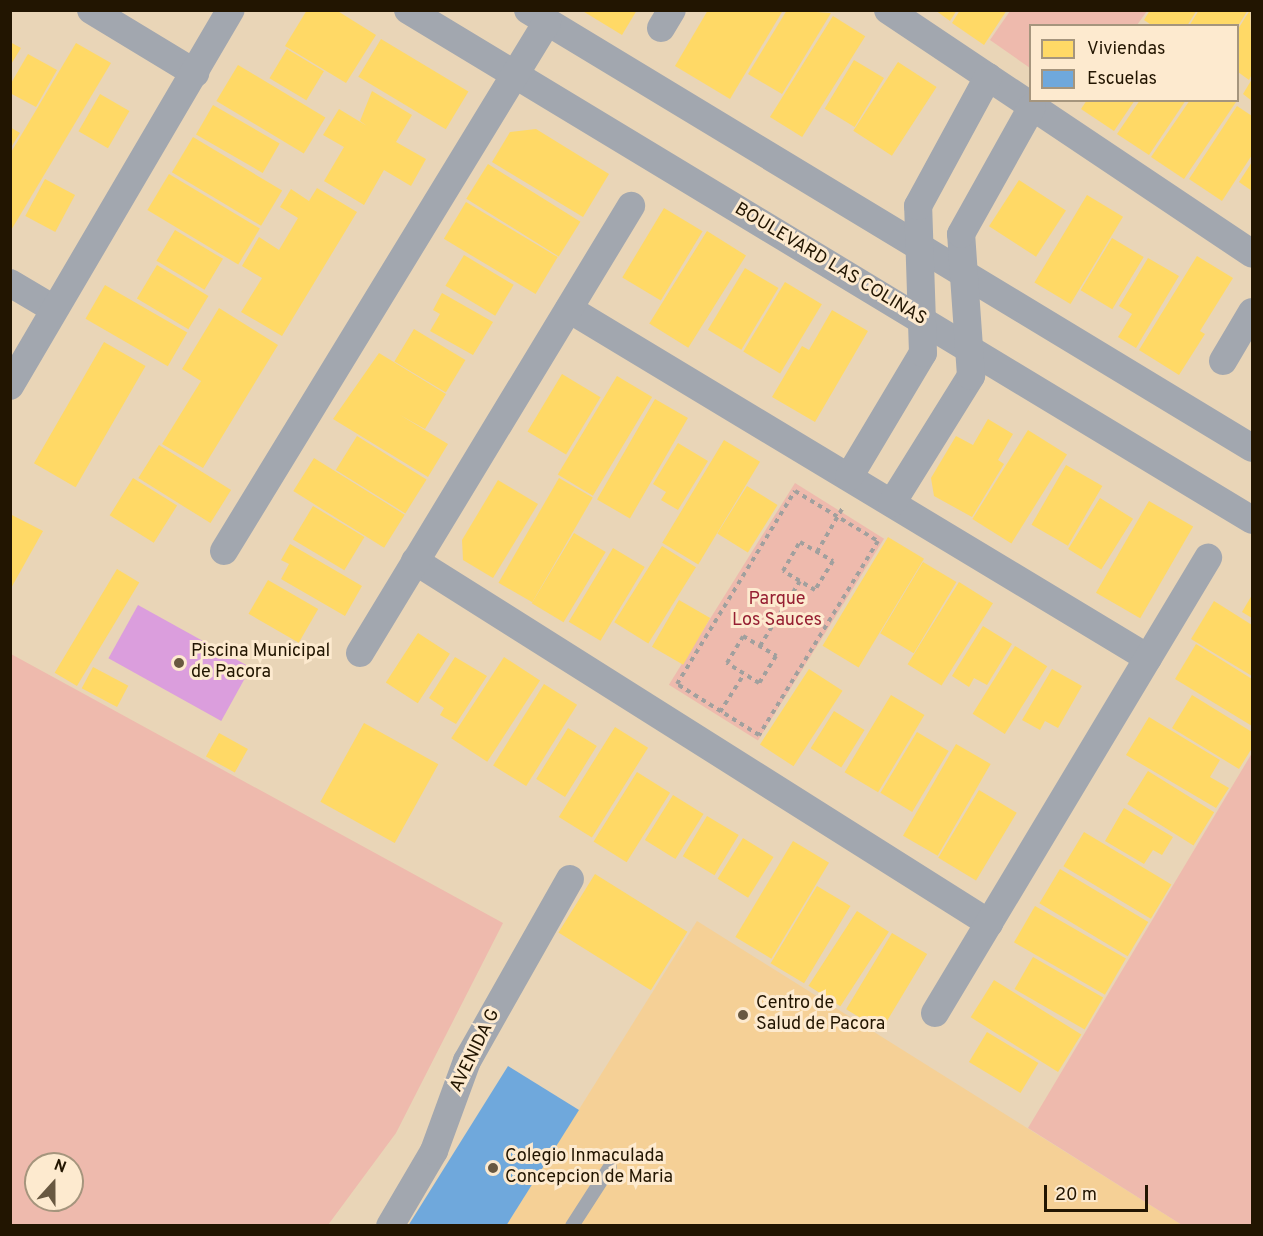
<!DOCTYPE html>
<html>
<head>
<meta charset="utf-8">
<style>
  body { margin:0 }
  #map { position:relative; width:1263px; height:1236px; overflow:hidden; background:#e9d5b7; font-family:Overpass,sans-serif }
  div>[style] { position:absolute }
  .built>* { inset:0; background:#f5d096 }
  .green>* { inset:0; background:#eebaad; transform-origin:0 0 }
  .water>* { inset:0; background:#db9edd; transform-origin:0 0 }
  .homes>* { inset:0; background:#ffd966; transform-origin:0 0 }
  .schools>* { inset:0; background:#6fa8dc }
  .path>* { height:4px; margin-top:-2px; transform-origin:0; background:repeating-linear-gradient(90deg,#a1a09e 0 4.5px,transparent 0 9px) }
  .lane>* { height:14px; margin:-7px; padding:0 7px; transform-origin:7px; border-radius:7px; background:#a2a7af }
  .street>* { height:28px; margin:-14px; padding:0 14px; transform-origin:14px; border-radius:14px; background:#a2a7af }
  .dots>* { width:16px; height:16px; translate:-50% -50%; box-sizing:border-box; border:3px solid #fdeacf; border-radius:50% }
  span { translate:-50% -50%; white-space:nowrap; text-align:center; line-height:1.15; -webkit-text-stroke:6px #fdeacf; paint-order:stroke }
  .street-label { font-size:18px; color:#221501 }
  .park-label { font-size:18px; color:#961f32 }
  .poi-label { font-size:18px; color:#221501 }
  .left { translate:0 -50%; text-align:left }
  .frame { position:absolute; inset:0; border:12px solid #221501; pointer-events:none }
  .legend { position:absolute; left:1029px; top:24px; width:210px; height:78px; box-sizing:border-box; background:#fdeacf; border:2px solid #a5957d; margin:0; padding:8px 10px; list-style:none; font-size:18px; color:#221501 }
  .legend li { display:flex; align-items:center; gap:12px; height:30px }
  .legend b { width:30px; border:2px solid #a5957d }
  .north { position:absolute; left:24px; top:1152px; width:60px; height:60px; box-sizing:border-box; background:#fdeacf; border:2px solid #a5957d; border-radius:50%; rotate:21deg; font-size:16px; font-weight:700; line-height:24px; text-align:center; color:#221501 }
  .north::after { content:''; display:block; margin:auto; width:21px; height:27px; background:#685841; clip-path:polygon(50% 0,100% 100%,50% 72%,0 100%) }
  .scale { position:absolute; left:1044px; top:1185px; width:104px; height:27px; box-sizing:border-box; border:3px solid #221501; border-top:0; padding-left:8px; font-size:18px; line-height:21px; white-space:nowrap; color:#221501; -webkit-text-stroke:4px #fdeacf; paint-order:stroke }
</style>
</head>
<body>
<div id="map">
  <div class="built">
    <div style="clip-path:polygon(697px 921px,1182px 1225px,506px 1226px)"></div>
  </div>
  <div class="green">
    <div style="clip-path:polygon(1010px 11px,1010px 10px,1147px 11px,1137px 25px,1030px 26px,1030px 68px,990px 40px)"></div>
    <div style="left:795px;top:483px;width:105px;height:238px;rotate:32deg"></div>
    <div style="clip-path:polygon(evenodd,11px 654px,503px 923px,396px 1133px,328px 1225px,11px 1225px,11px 654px,36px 1164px,72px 1164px,72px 1200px,36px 1200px,36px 1164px)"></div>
    <div style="clip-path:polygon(1252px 753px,1252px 1225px,1182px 1225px,1028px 1128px)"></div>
  </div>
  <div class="water">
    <div style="left:138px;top:605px;width:129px;height:61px;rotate:29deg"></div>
  </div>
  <div class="homes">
    <div style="clip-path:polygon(307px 10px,336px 10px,376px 35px,346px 83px,285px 46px)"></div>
    <div style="clip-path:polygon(581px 10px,637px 10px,622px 35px)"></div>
    <div style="clip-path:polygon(708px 10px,782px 12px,730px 99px,675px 66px)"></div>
    <div style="clip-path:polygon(787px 10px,831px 13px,782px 94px,748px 74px)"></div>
    <div style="clip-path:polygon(935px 10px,957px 10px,950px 21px)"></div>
    <div style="clip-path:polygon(960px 10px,1007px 10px,984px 45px,952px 23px)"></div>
    <div style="clip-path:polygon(1150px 10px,1197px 10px,1187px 26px,1153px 26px,1144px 20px)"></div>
    <div style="clip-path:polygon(1199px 10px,1248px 10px,1238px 26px,1189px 26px)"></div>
    <div style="clip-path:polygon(1250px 10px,1252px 74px,1249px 80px,1238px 72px,1238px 29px)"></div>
    <div style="left:833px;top:16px;width:38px;height:119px;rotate:32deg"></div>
    <div style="left:381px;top:39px;width:102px;height:44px;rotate:31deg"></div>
    <div style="clip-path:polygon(10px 42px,21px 48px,10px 66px)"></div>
    <div style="clip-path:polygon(76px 43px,111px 63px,10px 232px,10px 154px)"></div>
    <div style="left:287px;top:49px;width:43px;height:34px;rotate:31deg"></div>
    <div style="clip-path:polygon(28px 54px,57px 70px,36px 107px,10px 93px,10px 85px)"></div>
    <div style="left:854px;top:60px;width:35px;height:57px;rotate:31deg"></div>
    <div style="left:898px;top:62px;width:46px;height:82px;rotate:33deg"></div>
    <div style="left:238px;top:65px;width:102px;height:42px;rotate:31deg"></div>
    <div style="clip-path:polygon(1252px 79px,1252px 101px,1243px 94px)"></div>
    <div style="clip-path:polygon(372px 91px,412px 115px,396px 142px,426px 159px,411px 186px,384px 170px,364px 205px,324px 181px,344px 147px,323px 135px,339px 109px,367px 126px,360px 121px)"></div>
    <div style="left:100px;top:94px;width:34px;height:43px;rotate:30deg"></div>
    <div style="clip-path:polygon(1087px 100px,1135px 100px,1114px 131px,1081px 109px)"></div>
    <div style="clip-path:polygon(1140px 100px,1186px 100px,1149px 155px,1117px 134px)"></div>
    <div style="clip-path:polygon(1190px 100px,1236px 102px,1184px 179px,1151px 157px)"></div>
    <div style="left:213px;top:105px;width:77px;height:34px;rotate:30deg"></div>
    <div style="clip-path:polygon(1237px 106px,1252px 116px,1252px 155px,1222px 201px,1189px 179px)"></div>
    <div style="clip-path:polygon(10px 127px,20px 133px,10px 149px)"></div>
    <div style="clip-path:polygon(536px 129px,609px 174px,583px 217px,492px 162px,510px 132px)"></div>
    <div style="left:193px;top:137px;width:104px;height:41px;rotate:31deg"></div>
    <div style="clip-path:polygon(1252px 162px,1252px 191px,1239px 182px)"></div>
    <div style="left:488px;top:164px;width:109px;height:41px;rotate:32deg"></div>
    <div style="left:169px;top:174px;width:106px;height:42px;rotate:31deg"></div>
    <div style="left:45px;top:179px;width:34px;height:42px;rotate:28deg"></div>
    <div style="left:1019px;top:180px;width:56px;height:55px;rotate:33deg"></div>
    <div style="clip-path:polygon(317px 188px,357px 212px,282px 336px,241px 312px,262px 278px,242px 266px,259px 237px,279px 250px,298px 218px,280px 207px,291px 189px,309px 201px)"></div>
    <div style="left:1087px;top:195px;width:42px;height:102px;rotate:31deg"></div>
    <div style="left:466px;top:202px;width:107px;height:43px;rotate:31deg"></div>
    <div style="left:664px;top:208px;width:45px;height:81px;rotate:31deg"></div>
    <div style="left:175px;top:230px;width:56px;height:36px;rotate:31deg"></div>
    <div style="left:707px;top:231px;width:46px;height:109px;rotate:32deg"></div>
    <div style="left:1112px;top:238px;width:37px;height:61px;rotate:31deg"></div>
    <div style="left:464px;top:255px;width:58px;height:36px;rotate:31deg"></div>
    <div style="clip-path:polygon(1197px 256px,1233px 278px,1200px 331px,1205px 334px,1179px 375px,1139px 350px)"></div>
    <div style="clip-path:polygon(1148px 258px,1179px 276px,1136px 348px,1118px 337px,1132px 314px,1119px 306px)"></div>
    <div style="left:157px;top:265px;width:60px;height:39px;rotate:31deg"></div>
    <div style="left:745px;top:268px;width:39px;height:72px;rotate:31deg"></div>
    <div style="left:785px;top:282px;width:43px;height:81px;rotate:31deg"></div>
    <div style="left:105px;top:285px;width:95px;height:39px;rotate:30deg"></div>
    <div style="clip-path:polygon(442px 293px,493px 322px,473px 355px,430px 331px,440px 314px,433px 310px)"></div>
    <div style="clip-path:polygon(219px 308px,278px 345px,203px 468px,162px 444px,201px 381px,182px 369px)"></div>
    <div style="clip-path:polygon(832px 310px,868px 331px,815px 422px,772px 397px,802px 346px,809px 350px)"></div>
    <div style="left:414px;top:329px;width:60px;height:38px;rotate:31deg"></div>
    <div style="left:104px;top:342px;width:48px;height:140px;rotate:30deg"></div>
    <div style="clip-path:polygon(379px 353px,446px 394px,425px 429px,400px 415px,448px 444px,428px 477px,333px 419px)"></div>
    <div style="left:562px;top:374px;width:45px;height:67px;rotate:31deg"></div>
    <div style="left:617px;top:376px;width:41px;height:115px;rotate:31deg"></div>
    <div style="left:655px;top:399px;width:38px;height:116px;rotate:30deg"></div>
    <div style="clip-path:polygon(988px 419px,1013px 434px,998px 460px,1004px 464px,972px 517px,934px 496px,931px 478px,956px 436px,973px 445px)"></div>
    <div style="left:1028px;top:430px;width:46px;height:105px;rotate:32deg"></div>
    <div style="left:357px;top:436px;width:82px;height:40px;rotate:32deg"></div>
    <div style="left:724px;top:440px;width:42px;height:120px;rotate:31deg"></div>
    <div style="clip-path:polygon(678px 443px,708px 461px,678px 510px,661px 500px,666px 492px,653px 484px)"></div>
    <div style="left:159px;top:445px;width:85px;height:39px;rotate:32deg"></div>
    <div style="left:314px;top:458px;width:107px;height:39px;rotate:32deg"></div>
    <div style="left:1066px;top:465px;width:42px;height:69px;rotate:30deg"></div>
    <div style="left:133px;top:478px;width:52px;height:44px;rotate:32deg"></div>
    <div style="left:559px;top:478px;width:39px;height:121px;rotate:30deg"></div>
    <div style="clip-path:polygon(498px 480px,538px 504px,493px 578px,463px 560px,462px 540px)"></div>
    <div style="left:747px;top:486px;width:36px;height:56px;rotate:32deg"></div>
    <div style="left:1100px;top:498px;width:39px;height:60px;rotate:32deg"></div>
    <div style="left:1149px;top:501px;width:51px;height:106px;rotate:30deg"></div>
    <div style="left:313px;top:506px;width:60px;height:39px;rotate:31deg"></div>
    <div style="clip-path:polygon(10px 514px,43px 531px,10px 590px)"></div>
    <div style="left:574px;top:533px;width:37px;height:82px;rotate:31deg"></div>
    <div style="left:888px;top:537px;width:42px;height:127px;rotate:31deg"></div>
    <div style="clip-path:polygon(290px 544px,362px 586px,345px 616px,281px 579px,289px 564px,281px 560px)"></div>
    <div style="left:662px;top:546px;width:40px;height:90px;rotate:32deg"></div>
    <div style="left:613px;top:548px;width:37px;height:86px;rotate:31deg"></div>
    <div style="left:923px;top:562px;width:39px;height:83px;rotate:31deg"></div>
    <div style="left:117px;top:569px;width:26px;height:121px;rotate:31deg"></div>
    <div style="left:268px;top:580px;width:58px;height:39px;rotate:30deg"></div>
    <div style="left:959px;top:582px;width:40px;height:97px;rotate:32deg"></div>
    <div style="clip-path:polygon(1252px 595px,1252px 618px,1242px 612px)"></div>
    <div style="left:679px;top:600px;width:36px;height:54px;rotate:30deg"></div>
    <div style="clip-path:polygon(1214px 601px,1252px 625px,1252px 676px,1191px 639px)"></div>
    <div style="clip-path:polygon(983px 626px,1012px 644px,987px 685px,974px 678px,969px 687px,952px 676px)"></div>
    <div style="left:418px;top:633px;width:38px;height:59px;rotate:33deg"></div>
    <div style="clip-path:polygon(1196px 644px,1252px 679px,1252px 726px,1175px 679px)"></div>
    <div style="left:1015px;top:646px;width:38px;height:80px;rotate:32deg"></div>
    <div style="clip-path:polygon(455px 657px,487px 676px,456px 724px,440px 715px,444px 708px,429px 698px)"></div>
    <div style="left:504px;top:657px;width:43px;height:97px;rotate:33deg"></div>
    <div style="left:93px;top:667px;width:40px;height:24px;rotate:28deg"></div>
    <div style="left:809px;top:669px;width:40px;height:90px;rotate:33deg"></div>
    <div style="clip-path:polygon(1052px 669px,1082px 686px,1058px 728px,1045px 721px,1040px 730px,1022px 720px)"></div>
    <div style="left:544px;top:684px;width:39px;height:96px;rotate:32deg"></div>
    <div style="left:891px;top:695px;width:39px;height:90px;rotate:31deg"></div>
    <div style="clip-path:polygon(1192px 695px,1252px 732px,1252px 748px,1239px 769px,1172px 728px)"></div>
    <div style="left:834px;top:711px;width:36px;height:44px;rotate:32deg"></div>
    <div style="clip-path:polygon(1149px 717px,1220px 760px,1210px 777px,1229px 788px,1216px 808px,1126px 755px)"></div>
    <div style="left:364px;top:723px;width:85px;height:90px;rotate:29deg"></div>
    <div style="left:615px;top:727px;width:39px;height:106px;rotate:32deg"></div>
    <div style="left:568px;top:728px;width:34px;height:60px;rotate:32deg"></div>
    <div style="left:917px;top:732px;width:37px;height:71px;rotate:31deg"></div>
    <div style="left:219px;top:733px;width:33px;height:27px;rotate:29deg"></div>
    <div style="left:956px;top:744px;width:40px;height:106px;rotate:30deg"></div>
    <div style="left:1148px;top:771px;width:78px;height:39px;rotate:32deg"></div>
    <div style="left:637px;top:772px;width:39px;height:82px;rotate:32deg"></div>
    <div style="left:979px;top:790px;width:44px;height:79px;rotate:31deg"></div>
    <div style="left:673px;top:795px;width:36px;height:53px;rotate:32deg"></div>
    <div style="clip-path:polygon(1124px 808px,1173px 837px,1162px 855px,1153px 850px,1144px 864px,1105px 841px)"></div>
    <div style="left:707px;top:816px;width:37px;height:47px;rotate:31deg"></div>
    <div style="left:1084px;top:832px;width:102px;height:40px;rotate:31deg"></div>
    <div style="left:743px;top:838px;width:36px;height:48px;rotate:32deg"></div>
    <div style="left:793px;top:841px;width:42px;height:112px;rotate:31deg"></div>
    <div style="left:1060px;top:869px;width:103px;height:40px;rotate:31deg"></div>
    <div style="left:595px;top:874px;width:109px;height:69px;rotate:32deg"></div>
    <div style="left:817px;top:886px;width:39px;height:90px;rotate:31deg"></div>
    <div style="left:1035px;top:906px;width:105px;height:42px;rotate:30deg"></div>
    <div style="left:857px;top:911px;width:38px;height:89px;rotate:33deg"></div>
    <div style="left:892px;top:933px;width:41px;height:89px;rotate:31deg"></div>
    <div style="left:1033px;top:957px;width:81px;height:37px;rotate:30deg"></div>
    <div style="left:994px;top:980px;width:103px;height:44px;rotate:32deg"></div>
    <div style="left:987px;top:1032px;width:60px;height:35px;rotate:31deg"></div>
  </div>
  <div class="schools">
    <div style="clip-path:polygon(508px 1066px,579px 1110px,506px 1226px,408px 1226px)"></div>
  </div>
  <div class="path">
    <div style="left:795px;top:491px;width:97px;rotate:31.1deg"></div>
    <div style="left:878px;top:541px;width:228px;rotate:121.5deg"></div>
    <div style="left:759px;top:735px;width:97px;rotate:-148.1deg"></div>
    <div style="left:677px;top:684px;width:226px;rotate:-58.6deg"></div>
    <div style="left:800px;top:542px;width:38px;rotate:30deg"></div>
    <div style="left:833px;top:561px;width:34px;rotate:122deg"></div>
    <div style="left:815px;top:590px;width:37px;rotate:-149deg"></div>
    <div style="left:783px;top:571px;width:34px;rotate:-60deg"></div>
    <div style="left:817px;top:552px;width:50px;rotate:-59.8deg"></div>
    <div style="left:743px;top:636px;width:39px;rotate:31deg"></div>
    <div style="left:776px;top:656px;width:32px;rotate:122deg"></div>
    <div style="left:759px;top:683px;width:38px;rotate:-148deg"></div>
    <div style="left:727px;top:663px;width:31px;rotate:-59deg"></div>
    <div style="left:760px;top:646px;width:76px;rotate:-58.4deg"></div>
    <div style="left:720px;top:712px;width:45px;rotate:-57.7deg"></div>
  </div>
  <div class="lane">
    <div style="left:572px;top:1226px;width:70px;rotate:-57.2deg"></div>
  </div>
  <div class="street">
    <div style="left:91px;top:10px;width:122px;rotate:31.2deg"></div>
    <div style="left:408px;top:10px;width:986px;rotate:31.14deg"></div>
    <div style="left:528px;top:10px;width:846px;rotate:31.17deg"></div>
    <div style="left:888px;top:10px;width:438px;rotate:33.8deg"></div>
    <div style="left:661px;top:28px;width:21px;rotate:-59deg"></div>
    <div style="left:10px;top:283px;width:51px;rotate:30.6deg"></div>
    <div style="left:569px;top:309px;width:676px;rotate:31.08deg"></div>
    <div style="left:1223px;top:361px;width:57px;rotate:-59.4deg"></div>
    <div style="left:10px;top:386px;width:436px;rotate:-59.6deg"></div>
    <div style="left:849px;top:477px;width:144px;rotate:-59.2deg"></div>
    <div style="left:923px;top:353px;width:147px;rotate:-91.9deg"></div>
    <div style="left:918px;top:206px;width:147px;rotate:-61.5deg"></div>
    <div style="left:892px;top:503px;width:150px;rotate:-58.1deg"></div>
    <div style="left:971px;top:376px;width:142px;rotate:-94deg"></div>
    <div style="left:961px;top:234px;width:145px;rotate:-60.8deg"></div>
    <div style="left:224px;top:551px;width:620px;rotate:-58.59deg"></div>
    <div style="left:415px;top:561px;width:679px;rotate:32.24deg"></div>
    <div style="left:360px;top:653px;width:523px;rotate:-58.77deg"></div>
    <div style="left:935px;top:1013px;width:531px;rotate:-59.04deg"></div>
    <div style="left:390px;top:1226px;width:87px;rotate:-59.6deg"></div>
    <div style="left:434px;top:1151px;width:96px;rotate:-69.9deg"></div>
    <div style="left:467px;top:1061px;width:209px;rotate:-60.5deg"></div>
  </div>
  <div class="dots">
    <div style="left:179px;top:663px;background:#685841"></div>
    <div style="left:743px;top:1015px;background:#685841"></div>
    <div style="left:493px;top:1168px;background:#685841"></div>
  </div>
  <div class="street-label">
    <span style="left:830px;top:265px;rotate:31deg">BOULEVARD LAS COLINAS</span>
    <span style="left:476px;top:1051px;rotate:-64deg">AVENIDA G</span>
  </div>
  <div class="park-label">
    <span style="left:777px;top:611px">Parque<br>Los Sauces</span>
  </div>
  <div class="poi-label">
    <span class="left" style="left:191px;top:663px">Piscina Municipal<br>de Pacora</span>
    <span class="left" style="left:756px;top:1015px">Centro de<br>Salud de Pacora</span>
    <span class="left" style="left:505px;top:1168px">Colegio Inmaculada<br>Concepcion de Maria</span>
  </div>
  <div class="frame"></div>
  <ul class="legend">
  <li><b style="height:16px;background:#ffd966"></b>Viviendas</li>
  <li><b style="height:16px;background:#6fa8dc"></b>Escuelas</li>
  </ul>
  <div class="north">N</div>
  <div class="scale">20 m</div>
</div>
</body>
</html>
